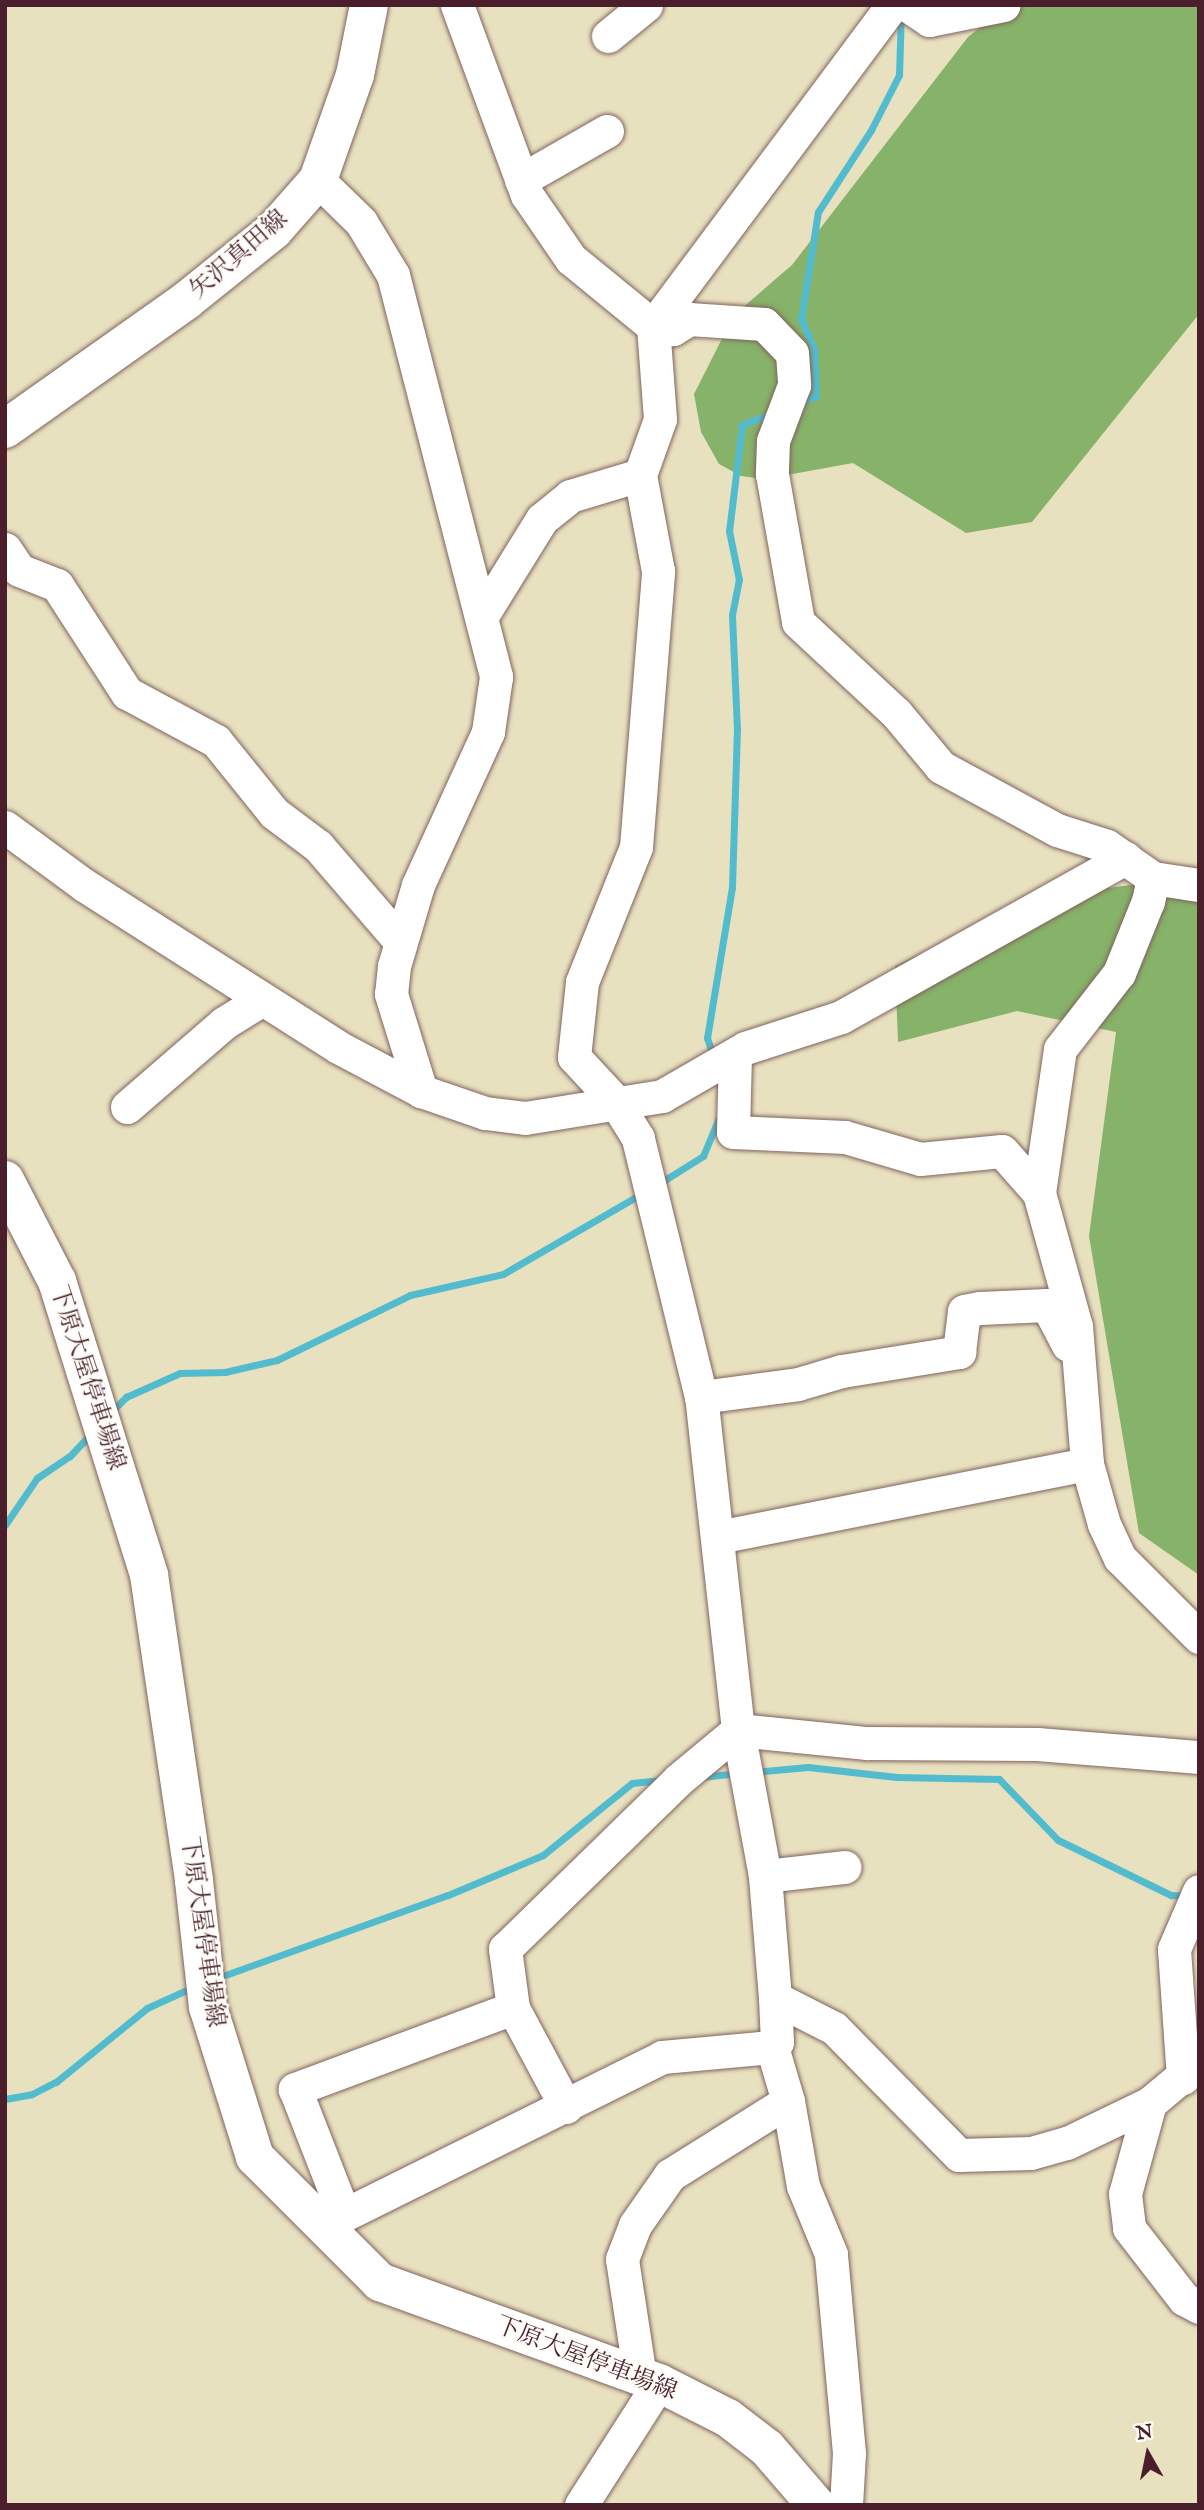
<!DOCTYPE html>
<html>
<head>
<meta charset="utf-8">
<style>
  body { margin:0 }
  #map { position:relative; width:1204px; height:2510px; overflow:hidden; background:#e8e1bf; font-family:"IM FELL English","Noto Serif JP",serif }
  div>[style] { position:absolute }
  .forest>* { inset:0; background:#86b269 }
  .stream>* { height:7px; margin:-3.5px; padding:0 3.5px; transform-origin:3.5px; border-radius:3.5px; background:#52bcce }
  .roads { filter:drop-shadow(0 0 2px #81635f) drop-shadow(0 0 2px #81635f) }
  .minor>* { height:33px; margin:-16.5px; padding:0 16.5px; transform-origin:16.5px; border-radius:16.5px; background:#fff }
  .major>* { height:38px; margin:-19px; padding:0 19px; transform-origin:19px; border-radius:19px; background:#fff }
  span { translate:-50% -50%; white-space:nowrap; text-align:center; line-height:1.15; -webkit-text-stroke:5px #fdfcf7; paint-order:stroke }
  .street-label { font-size:24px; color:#4a1f2b }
  .frame { position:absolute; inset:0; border:7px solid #4a1f2b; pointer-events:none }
  .north { position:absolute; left:1113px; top:2419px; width:70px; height:70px; -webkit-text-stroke:5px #fdfcf7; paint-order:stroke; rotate:351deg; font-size:19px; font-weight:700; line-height:28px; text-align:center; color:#4a1f2b }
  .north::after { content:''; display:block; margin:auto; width:24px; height:32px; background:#4a1f2b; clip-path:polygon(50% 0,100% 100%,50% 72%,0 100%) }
</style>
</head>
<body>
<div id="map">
  <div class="forest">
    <div style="clip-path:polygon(1008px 5px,1199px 5px,1199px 314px,1032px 522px,966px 533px,853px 463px,765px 479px,741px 476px,719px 464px,701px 432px,694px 394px,734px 315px,792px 265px,968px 37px)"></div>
    <div style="clip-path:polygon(1199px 876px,1199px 1575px,1139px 1533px,1089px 1236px,1116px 1032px,1017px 1011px,898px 1042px,895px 966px,1039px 897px)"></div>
  </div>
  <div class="stream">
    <div style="left:798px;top:403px;width:19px;rotate:-21deg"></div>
    <div style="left:816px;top:396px;width:47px;rotate:-92.4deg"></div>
    <div style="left:814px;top:349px;width:33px;rotate:-113deg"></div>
    <div style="left:801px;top:319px;width:108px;rotate:-81deg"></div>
    <div style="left:818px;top:212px;width:98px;rotate:-57.1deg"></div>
    <div style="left:871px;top:130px;width:62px;rotate:-63deg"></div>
    <div style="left:899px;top:75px;width:63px;rotate:-88.2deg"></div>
    <div style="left:712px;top:1053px;width:16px;rotate:-108deg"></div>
    <div style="left:707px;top:1038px;width:153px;rotate:-80.6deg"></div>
    <div style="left:732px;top:887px;width:157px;rotate:-88.2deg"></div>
    <div style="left:737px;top:730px;width:115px;rotate:-92.5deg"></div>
    <div style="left:732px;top:615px;width:36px;rotate:-79deg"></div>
    <div style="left:739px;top:580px;width:50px;rotate:-101.5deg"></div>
    <div style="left:729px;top:531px;width:107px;rotate:-83deg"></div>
    <div style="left:742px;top:425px;width:35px;rotate:-22deg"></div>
    <div style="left:660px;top:1183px;width:51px;rotate:-32.1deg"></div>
    <div style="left:703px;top:1156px;width:41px;rotate:-67.2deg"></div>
    <div style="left:110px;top:1413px;width:23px;rotate:-45deg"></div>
    <div style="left:126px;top:1397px;width:59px;rotate:-24deg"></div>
    <div style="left:180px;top:1373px;width:45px;rotate:-1.3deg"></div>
    <div style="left:225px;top:1372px;width:53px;rotate:-13deg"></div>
    <div style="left:277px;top:1360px;width:148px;rotate:-26deg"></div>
    <div style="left:410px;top:1295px;width:95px;rotate:-12.7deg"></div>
    <div style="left:503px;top:1274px;width:160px;rotate:-30.1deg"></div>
    <div style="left:5px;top:1525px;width:57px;rotate:-55.8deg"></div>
    <div style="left:37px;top:1478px;width:40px;rotate:-34deg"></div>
    <div style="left:70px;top:1456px;width:33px;rotate:-47deg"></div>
    <div style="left:753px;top:1772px;width:55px;rotate:-5.2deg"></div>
    <div style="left:808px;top:1767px;width:89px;rotate:6.5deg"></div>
    <div style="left:896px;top:1777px;width:103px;rotate:1.1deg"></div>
    <div style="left:999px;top:1779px;width:85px;rotate:46deg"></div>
    <div style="left:1058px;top:1840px;width:126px;rotate:26deg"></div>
    <div style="left:1171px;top:1895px;width:17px;rotate:3deg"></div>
    <div style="left:701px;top:1777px;width:37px;rotate:-6deg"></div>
    <div style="left:217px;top:1978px;width:245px;rotate:-19.8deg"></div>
    <div style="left:448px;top:1895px;width:103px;rotate:-22.8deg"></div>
    <div style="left:543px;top:1855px;width:114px;rotate:-39deg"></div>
    <div style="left:632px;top:1783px;width:29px;rotate:-6deg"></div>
    <div style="left:5px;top:2099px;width:27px;rotate:-10deg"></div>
    <div style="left:32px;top:2094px;width:27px;rotate:-27deg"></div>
    <div style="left:56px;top:2082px;width:117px;rotate:-39.1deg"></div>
    <div style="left:147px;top:2008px;width:51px;rotate:-24.5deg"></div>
  </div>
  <div class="roads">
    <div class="minor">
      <div style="left:457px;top:5px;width:202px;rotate:69.8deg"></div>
      <div style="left:527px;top:195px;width:78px;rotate:55.5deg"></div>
      <div style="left:571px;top:259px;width:106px;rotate:39.3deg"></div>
      <div style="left:653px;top:326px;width:20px;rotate:9deg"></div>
      <div style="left:673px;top:329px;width:19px;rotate:-32deg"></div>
      <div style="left:689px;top:319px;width:75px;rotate:3.8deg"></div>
      <div style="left:764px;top:324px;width:40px;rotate:46deg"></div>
      <div style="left:792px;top:353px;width:32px;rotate:86deg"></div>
      <div style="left:794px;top:385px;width:60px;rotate:110.6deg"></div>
      <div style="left:773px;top:441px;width:33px;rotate:92deg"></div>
      <div style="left:772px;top:474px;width:150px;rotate:80deg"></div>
      <div style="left:798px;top:622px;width:134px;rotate:42.9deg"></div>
      <div style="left:896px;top:713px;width:70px;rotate:50.2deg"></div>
      <div style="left:941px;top:767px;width:132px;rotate:28.5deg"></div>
      <div style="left:1057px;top:830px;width:52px;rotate:17.7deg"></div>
      <div style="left:1107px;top:846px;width:56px;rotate:34.8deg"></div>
      <div style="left:1153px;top:878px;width:47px;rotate:8.7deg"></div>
      <div style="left:907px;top:5px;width:27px;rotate:34deg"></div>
      <div style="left:929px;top:20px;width:76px;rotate:-11.3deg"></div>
      <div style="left:608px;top:36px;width:49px;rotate:-39.2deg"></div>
      <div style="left:318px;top:180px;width:60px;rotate:44.3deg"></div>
      <div style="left:361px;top:222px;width:62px;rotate:58.9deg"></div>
      <div style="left:393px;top:275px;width:415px;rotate:75.6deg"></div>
      <div style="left:496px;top:677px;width:56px;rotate:98.3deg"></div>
      <div style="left:488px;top:732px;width:168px;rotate:114.6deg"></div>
      <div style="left:418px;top:885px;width:84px;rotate:106.5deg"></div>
      <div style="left:394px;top:966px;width:28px;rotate:96deg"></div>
      <div style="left:391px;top:994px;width:102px;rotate:72.8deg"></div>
      <div style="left:521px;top:180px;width:99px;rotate:-29.7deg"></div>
      <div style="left:5px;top:549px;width:25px;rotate:56deg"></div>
      <div style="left:19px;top:570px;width:41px;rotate:21.5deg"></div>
      <div style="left:57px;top:585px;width:129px;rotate:57.1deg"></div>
      <div style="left:127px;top:693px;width:101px;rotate:28.3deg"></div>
      <div style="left:216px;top:741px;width:92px;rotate:51.1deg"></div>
      <div style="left:274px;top:813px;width:55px;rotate:36.9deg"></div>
      <div style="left:318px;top:846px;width:124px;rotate:49.2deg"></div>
      <div style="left:483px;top:614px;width:112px;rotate:-58.2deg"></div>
      <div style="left:542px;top:519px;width:36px;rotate:-39deg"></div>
      <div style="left:570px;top:496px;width:73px;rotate:-16.7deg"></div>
      <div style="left:5px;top:827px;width:98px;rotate:36.3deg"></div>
      <div style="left:84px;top:885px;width:301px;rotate:32.5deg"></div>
      <div style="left:338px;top:1047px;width:94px;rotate:27.9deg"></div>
      <div style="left:421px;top:1091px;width:68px;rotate:19deg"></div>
      <div style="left:485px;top:1113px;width:40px;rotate:7.1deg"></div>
      <div style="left:525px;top:1118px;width:139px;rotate:-9.1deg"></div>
      <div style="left:662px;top:1096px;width:96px;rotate:-30deg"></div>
      <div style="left:745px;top:1048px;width:101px;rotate:-17.9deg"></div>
      <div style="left:841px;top:1017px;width:326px;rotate:-29.2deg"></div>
      <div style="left:1153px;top:878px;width:24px;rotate:102deg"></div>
      <div style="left:1148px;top:901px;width:78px;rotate:111.9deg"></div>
      <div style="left:1119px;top:973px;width:96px;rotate:127.8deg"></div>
      <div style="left:1060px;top:1049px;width:146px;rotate:98.3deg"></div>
      <div style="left:1039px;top:1193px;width:138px;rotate:74.5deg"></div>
      <div style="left:1076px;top:1326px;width:138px;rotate:85.4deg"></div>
      <div style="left:1087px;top:1464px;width:62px;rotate:74.2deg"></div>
      <div style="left:1104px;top:1524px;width:38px;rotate:65deg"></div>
      <div style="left:1120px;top:1558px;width:112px;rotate:45deg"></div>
      <div style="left:735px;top:1055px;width:77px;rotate:91.5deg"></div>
      <div style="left:733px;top:1132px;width:112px;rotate:2.6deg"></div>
      <div style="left:845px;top:1137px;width:78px;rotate:16.3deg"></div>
      <div style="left:920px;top:1159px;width:82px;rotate:-5.6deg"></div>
      <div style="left:1002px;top:1151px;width:56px;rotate:48.6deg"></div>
      <div style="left:127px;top:1107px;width:128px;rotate:-40.9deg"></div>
      <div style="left:224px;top:1023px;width:44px;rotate:-31.9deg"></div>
      <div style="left:701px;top:1397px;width:98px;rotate:-7.6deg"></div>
      <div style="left:798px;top:1384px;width:46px;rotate:-16.5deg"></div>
      <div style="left:842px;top:1371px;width:119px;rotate:-9.2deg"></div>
      <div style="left:959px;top:1352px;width:41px;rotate:-83deg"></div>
      <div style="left:964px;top:1311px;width:16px;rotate:-11deg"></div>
      <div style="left:980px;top:1308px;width:67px;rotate:-2.6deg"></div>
      <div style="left:1047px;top:1305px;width:45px;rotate:62.3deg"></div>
      <div style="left:718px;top:1537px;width:376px;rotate:-11.2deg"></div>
      <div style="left:765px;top:1876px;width:80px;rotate:-6.5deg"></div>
      <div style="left:775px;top:1998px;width:66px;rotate:27deg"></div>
      <div style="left:834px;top:2028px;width:178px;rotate:45.5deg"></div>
      <div style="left:959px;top:2155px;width:72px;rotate:-1.6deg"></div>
      <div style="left:1031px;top:2153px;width:37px;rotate:-16deg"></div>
      <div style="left:1067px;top:2143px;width:92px;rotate:-25.7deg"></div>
      <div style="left:1150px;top:2103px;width:64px;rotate:-39.9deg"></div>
      <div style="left:513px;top:2008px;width:233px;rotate:159.6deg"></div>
      <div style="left:295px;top:2089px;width:135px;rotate:68.7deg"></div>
      <div style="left:344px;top:2215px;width:355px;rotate:-26.4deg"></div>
      <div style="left:662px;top:2057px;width:110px;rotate:-5.2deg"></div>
      <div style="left:1183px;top:2078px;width:129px;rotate:-94deg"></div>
      <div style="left:1174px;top:1949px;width:63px;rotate:-66.7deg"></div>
      <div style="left:1150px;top:2103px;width:94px;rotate:105.4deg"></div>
      <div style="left:1125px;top:2194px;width:34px;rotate:83deg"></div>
      <div style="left:1129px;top:2228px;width:90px;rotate:52.2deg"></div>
      <div style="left:1184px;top:2299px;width:17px;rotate:28deg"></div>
      <div style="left:566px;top:2107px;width:112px;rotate:-118.2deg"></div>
      <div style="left:513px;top:2008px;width:60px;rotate:-97.7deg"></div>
      <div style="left:505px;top:1949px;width:242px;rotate:-44.3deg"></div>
      <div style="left:678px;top:1780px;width:78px;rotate:-39.8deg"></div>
      <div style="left:738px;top:1730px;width:130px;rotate:5.8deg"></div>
      <div style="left:867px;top:1743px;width:170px;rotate:0.3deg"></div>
      <div style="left:1037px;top:1744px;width:163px;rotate:4.6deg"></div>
      <div style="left:640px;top:2377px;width:119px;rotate:-98.7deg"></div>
      <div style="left:622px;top:2259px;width:36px;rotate:-69deg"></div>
      <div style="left:635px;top:2225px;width:61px;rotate:-55deg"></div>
      <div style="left:670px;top:2175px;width:139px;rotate:-32.1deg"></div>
      <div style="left:581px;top:2505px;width:145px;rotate:-57.4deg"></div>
      <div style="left:846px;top:2505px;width:52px;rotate:-86.7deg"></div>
      <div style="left:849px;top:2453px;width:200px;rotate:-95.2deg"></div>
      <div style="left:831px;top:2254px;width:74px;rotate:-112.4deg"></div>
      <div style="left:803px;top:2186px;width:86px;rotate:-100deg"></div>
      <div style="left:788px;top:2101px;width:56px;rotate:-106.5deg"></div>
      <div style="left:772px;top:2047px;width:7px;rotate:-45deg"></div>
      <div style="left:777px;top:2042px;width:44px;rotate:-92.6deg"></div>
      <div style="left:775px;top:1998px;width:122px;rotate:-94.7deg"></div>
      <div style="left:765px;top:1876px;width:148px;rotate:-100.5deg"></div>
      <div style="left:738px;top:1730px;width:335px;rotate:-96.3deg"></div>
      <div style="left:701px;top:1397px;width:267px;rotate:-103.7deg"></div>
      <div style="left:638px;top:1138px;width:44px;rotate:-121.9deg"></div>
      <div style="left:615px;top:1101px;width:60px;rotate:-133deg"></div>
      <div style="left:574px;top:1057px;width:75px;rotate:-83.9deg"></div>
      <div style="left:582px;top:982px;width:145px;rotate:-68.2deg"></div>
      <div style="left:636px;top:847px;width:277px;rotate:-85.4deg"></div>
      <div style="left:658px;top:571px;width:98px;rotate:-100.6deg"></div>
      <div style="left:640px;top:475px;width:59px;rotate:-70.3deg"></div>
      <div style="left:660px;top:419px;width:93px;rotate:-94.3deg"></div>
      <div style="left:653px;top:326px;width:400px;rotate:-53.3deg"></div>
    </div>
    <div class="major">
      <div style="left:5px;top:429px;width:223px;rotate:-35.3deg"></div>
      <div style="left:187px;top:300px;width:112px;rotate:-38.8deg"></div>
      <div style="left:274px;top:230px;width:67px;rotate:-48.7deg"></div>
      <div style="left:318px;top:180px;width:111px;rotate:-70.6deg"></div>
      <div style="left:355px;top:75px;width:71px;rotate:-78.7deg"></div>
      <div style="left:5px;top:1180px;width:114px;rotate:62.8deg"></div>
      <div style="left:57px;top:1281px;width:308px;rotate:72.6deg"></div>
      <div style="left:149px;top:1575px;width:309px;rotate:81.6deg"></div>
      <div style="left:194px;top:1881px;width:127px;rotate:83.7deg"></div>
      <div style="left:208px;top:2007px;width:157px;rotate:72.6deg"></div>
      <div style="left:255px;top:2157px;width:177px;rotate:45deg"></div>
      <div style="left:380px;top:2282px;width:297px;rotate:19.9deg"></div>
      <div style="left:659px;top:2383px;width:77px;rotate:26.9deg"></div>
      <div style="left:728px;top:2418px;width:49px;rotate:37.6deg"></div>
      <div style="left:767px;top:2448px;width:75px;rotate:49.3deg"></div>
    </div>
  </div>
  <div class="street-label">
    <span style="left:239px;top:255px;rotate:-41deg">矢沢真田線</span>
    <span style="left:87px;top:1378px;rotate:72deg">下原大屋停車場線</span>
    <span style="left:202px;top:1932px;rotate:82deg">下原大屋停車場線</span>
    <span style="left:586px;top:2359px;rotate:21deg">下原大屋停車場線</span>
  </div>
  <div class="frame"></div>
  <div class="north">N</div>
</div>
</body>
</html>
